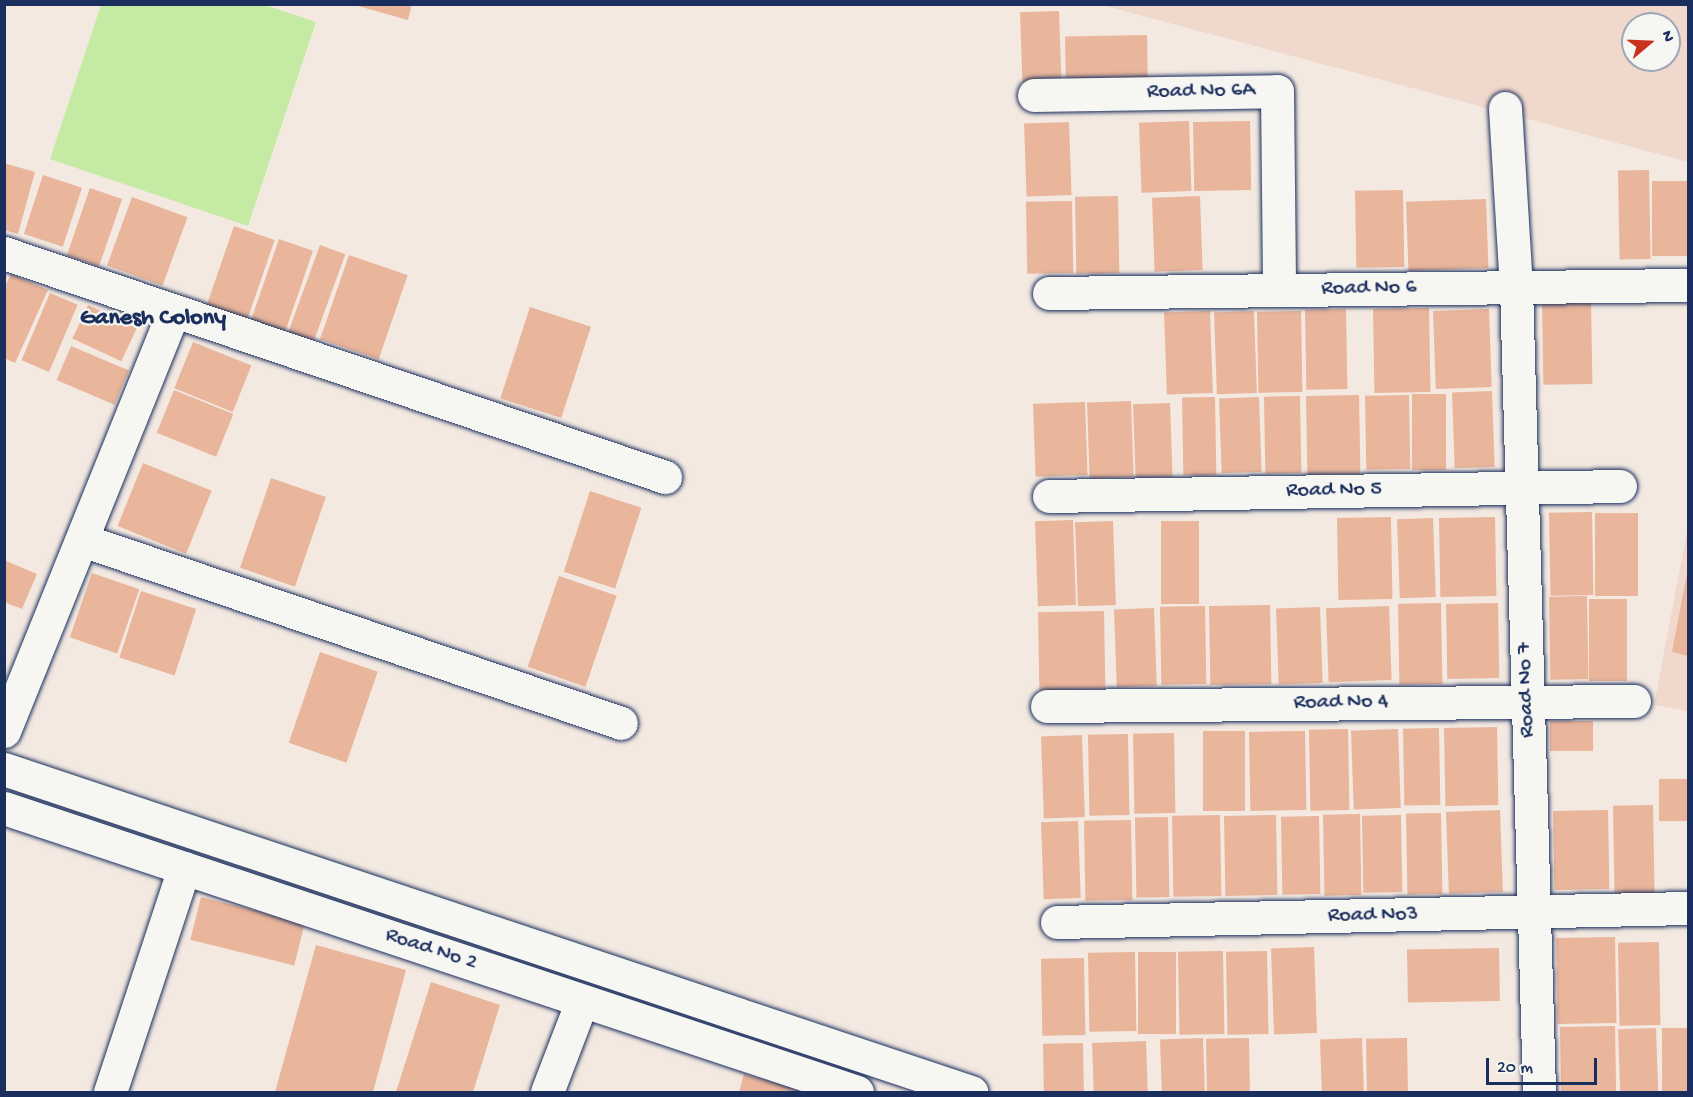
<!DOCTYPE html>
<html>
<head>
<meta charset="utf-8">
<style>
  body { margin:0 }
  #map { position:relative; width:1693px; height:1097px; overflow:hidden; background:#f3e9e1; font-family:"Gochi Hand",sans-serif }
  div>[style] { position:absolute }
  .built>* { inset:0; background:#f0d9cc }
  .green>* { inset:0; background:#c5eaa4 }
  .building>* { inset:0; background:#e9b59b; transform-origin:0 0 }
  .roads { filter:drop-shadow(0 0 2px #1b2f5e) drop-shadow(0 0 2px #1b2f5e) }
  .minor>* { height:33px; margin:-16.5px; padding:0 16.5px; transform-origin:16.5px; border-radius:16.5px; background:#f6f6f2 }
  span { translate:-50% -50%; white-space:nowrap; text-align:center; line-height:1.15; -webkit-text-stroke:4.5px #f6f6f2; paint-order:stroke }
  .street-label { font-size:22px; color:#1b2f5e }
  .neighbourhood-label { font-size:24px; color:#1b2f5e; font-weight:700 }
  .frame { position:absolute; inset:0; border:6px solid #1b2f5e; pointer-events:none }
  .north { position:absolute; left:1621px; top:12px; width:60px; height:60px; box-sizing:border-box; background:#f6f6f2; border:2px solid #9ea6b7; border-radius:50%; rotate:71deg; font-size:16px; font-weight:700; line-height:24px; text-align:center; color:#1b2f5e }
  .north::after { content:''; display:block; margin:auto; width:21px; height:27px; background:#c8321e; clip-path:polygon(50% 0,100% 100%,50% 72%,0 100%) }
  .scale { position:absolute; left:1486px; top:1058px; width:111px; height:27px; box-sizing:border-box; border:3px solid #1b2f5e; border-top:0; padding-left:8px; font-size:18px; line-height:21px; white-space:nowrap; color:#1b2f5e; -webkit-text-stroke:4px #f6f6f2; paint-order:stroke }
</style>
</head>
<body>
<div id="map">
  <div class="built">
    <div style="clip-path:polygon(evenodd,1102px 5px,1688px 5px,1688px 162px,1102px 5px,1633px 24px,1669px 24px,1669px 60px,1633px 60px,1633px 24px)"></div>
    <div style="clip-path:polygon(1688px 526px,1688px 711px,1654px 705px)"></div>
  </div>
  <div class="green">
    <div style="clip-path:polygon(101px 5px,265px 5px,316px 22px,248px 226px,50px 159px)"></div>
  </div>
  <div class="building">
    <div style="clip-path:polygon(351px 4px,412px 4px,408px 20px)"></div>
    <div style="left:1059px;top:11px;width:70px;height:39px;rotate:88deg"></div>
    <div style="left:1147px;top:35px;width:43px;height:82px;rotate:89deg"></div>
    <div style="left:1189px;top:121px;width:70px;height:50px;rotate:88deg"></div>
    <div style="left:1250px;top:121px;width:69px;height:57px;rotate:89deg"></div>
    <div style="left:1069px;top:122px;width:73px;height:45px;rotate:88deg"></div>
    <div style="clip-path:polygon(4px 163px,35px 172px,18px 234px,4px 230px)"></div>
    <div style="left:1649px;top:170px;width:89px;height:31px;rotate:89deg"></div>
    <div style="left:43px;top:175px;width:41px;height:62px;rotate:18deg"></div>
    <div style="left:1652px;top:181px;width:36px;height:75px"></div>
    <div style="left:90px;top:188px;width:34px;height:71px;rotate:19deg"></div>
    <div style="left:1403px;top:190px;width:77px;height:48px;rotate:89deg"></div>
    <div style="left:1118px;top:196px;width:77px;height:43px;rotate:89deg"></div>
    <div style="left:1200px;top:196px;width:74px;height:48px;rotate:88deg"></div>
    <div style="left:132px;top:197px;width:59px;height:73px;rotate:20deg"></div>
    <div style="left:1486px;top:199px;width:69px;height:80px;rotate:88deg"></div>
    <div style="left:1072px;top:201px;width:72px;height:46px;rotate:89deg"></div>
    <div style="left:234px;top:226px;width:43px;height:89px;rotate:19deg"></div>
    <div style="left:279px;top:239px;width:36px;height:86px;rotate:19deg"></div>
    <div style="left:320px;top:245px;width:27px;height:95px;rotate:20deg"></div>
    <div style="left:349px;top:255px;width:62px;height:89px;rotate:19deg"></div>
    <div style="clip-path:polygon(11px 274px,48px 290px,15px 363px,4px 358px,4px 288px)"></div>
    <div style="left:50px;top:293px;width:30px;height:73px;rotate:23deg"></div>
    <div style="left:1591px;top:302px;width:82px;height:49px;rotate:89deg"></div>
    <div style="left:88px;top:305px;width:54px;height:37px;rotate:25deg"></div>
    <div style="left:530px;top:307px;width:64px;height:96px;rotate:18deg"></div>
    <div style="left:1429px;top:308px;width:84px;height:56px;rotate:89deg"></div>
    <div style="left:1346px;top:309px;width:80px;height:41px;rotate:89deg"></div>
    <div style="left:1489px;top:309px;width:78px;height:56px;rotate:88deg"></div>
    <div style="left:1210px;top:311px;width:82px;height:46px;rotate:88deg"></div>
    <div style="left:1254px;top:311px;width:82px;height:40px;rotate:88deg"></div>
    <div style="left:1301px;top:311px;width:81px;height:44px;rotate:89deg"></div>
    <div style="left:193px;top:342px;width:63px;height:50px;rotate:22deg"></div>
    <div style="left:71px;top:346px;width:63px;height:37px;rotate:23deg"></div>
    <div style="left:174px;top:390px;width:64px;height:46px;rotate:22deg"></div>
    <div style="left:1492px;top:391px;width:76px;height:40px;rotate:88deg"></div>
    <div style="left:1412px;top:394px;width:34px;height:76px"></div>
    <div style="left:1359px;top:395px;width:79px;height:53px;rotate:89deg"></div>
    <div style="left:1409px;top:395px;width:74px;height:44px;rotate:89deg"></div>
    <div style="left:1300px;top:396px;width:77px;height:36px;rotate:89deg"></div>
    <div style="left:1215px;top:397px;width:78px;height:33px;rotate:89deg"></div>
    <div style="left:1259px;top:397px;width:75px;height:40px;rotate:88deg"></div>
    <div style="left:1131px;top:401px;width:76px;height:44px;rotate:88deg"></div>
    <div style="left:1085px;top:402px;width:73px;height:52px;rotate:88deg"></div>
    <div style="left:1170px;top:403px;width:74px;height:37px;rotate:88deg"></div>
    <div style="left:143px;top:463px;width:74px;height:68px;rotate:22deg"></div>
    <div style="left:271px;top:478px;width:58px;height:95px;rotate:19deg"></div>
    <div style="left:590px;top:491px;width:54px;height:85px;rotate:18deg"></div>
    <div style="left:1592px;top:512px;width:83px;height:43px;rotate:89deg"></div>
    <div style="left:1595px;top:513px;width:43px;height:83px"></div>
    <div style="left:1391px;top:517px;width:82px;height:54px;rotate:89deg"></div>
    <div style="left:1495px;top:517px;width:79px;height:56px;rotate:89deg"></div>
    <div style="left:1433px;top:518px;width:79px;height:36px;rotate:88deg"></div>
    <div style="left:1073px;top:520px;width:85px;height:38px;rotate:88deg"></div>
    <div style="left:1113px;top:521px;width:84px;height:38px;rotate:88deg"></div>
    <div style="left:1161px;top:521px;width:38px;height:83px"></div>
    <div style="clip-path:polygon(4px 560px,37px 574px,22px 609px,4px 602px)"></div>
    <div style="clip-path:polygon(1688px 568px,1688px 656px,1672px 652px)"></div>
    <div style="left:92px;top:573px;width:50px;height:68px;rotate:19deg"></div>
    <div style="left:559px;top:576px;width:61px;height:96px;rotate:19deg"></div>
    <div style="left:141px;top:591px;width:58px;height:70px;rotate:18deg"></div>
    <div style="left:1587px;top:596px;width:83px;height:38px;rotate:89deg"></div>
    <div style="left:1589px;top:599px;width:38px;height:82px"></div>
    <div style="left:1441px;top:603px;width:81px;height:43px;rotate:89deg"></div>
    <div style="left:1498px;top:603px;width:75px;height:52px;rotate:89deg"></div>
    <div style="left:1270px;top:605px;width:79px;height:61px;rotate:89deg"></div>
    <div style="left:1205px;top:606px;width:78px;height:45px;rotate:89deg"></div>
    <div style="left:1389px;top:606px;width:74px;height:63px;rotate:88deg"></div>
    <div style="left:1320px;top:607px;width:76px;height:44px;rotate:88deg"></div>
    <div style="left:1154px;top:608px;width:78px;height:40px;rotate:88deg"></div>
    <div style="left:1104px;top:611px;width:78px;height:66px;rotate:89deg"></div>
    <div style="left:320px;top:652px;width:61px;height:96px;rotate:19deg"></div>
    <div style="left:1593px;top:721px;width:30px;height:43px;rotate:90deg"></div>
    <div style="left:1497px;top:727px;width:78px;height:53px;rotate:89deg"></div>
    <div style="left:1439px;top:728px;width:77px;height:36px;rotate:89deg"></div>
    <div style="left:1348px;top:729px;width:81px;height:39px;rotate:89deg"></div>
    <div style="left:1398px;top:729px;width:79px;height:47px;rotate:88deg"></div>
    <div style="left:1203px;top:731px;width:42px;height:80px"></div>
    <div style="left:1305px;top:731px;width:79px;height:56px;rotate:89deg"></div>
    <div style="left:1174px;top:733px;width:80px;height:41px;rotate:89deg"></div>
    <div style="left:1128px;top:734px;width:81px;height:40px;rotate:89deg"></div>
    <div style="left:1082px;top:735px;width:82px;height:41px;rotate:88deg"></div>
    <div style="left:1688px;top:779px;width:42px;height:29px;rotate:90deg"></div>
    <div style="left:1653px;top:805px;width:88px;height:40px;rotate:89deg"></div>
    <div style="left:1500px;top:810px;width:82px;height:54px;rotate:88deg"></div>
    <div style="left:1608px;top:810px;width:79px;height:55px;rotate:89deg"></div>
    <div style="left:1441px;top:813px;width:81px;height:35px;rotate:89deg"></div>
    <div style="left:1360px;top:814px;width:81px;height:37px;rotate:89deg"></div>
    <div style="left:1220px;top:815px;width:81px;height:48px;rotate:89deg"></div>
    <div style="left:1276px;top:815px;width:80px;height:52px;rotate:89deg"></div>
    <div style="left:1401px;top:815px;width:77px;height:39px;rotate:89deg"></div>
    <div style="left:1319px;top:816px;width:78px;height:38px;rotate:89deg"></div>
    <div style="left:1168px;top:817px;width:80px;height:33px;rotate:89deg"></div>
    <div style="left:1131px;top:820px;width:80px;height:47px;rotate:89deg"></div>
    <div style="left:1078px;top:821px;width:77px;height:37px;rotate:88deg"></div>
    <div style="left:201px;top:897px;width:107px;height:44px;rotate:14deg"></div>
    <div style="left:1615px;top:937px;width:86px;height:59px;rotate:89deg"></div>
    <div style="left:1659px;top:942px;width:83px;height:41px;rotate:89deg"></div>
    <div style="clip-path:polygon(316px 945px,406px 970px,373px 1092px,275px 1092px)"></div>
    <div style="left:1314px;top:947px;width:86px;height:43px;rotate:88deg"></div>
    <div style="left:1499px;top:948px;width:53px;height:92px;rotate:89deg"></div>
    <div style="left:1223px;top:951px;width:83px;height:45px;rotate:89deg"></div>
    <div style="left:1267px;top:951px;width:83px;height:41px;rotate:89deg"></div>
    <div style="left:1135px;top:952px;width:79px;height:47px;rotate:89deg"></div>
    <div style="left:1138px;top:952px;width:38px;height:82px"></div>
    <div style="left:1084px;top:958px;width:77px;height:43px;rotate:89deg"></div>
    <div style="clip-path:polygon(431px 982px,500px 1005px,473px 1092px,396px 1092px)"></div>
    <div style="left:1615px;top:1026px;width:66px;height:55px;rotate:89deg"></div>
    <div style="left:1656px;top:1028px;width:64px;height:38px;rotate:88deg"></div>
    <div style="left:1662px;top:1028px;width:26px;height:64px"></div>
    <div style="left:1203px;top:1038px;width:54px;height:43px;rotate:88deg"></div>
    <div style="left:1249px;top:1038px;width:54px;height:43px;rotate:89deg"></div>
    <div style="left:1362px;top:1038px;width:54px;height:42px;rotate:88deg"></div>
    <div style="left:1407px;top:1038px;width:54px;height:41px;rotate:89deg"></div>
    <div style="left:1146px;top:1041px;width:51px;height:54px;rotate:88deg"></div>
    <div style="left:1083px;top:1043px;width:49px;height:40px;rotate:89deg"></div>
    <div style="clip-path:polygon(744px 1074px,810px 1092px,739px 1092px)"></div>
  </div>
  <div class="roads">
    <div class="minor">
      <div style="left:1034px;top:95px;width:243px;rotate:-0.9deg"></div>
      <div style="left:1277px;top:91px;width:199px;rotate:89.4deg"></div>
      <div style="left:1505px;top:108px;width:179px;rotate:86.5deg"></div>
      <div style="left:1516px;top:287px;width:805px;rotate:88.36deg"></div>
      <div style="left:4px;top:253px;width:698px;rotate:18.72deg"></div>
      <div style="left:1049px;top:293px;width:639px;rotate:-0.72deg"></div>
      <div style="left:1049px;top:496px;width:571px;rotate:-1deg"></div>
      <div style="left:82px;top:540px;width:569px;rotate:18.75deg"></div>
      <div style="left:1047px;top:706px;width:587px;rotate:-0.49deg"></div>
      <div style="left:4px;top:731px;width:453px;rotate:-68deg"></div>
      <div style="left:4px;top:769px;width:1020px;rotate:18.47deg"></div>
      <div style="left:4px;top:808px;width:899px;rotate:18.41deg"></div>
      <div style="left:1057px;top:922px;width:631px;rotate:-1.27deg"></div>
      <div style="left:110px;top:1092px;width:236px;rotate:-71.7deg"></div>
      <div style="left:547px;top:1092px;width:97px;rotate:-69deg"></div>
    </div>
  </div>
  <div class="street-label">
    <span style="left:1201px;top:92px;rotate:-1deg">Road No 6A</span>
    <span style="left:1369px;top:289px;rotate:-1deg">Road No 6</span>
    <span style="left:1334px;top:491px;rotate:-1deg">Road No 5</span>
    <span style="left:1527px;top:690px;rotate:-92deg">Road No 7</span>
    <span style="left:1341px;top:703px;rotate:-1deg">Road No 4</span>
    <span style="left:1373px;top:916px;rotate:-1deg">Road No3</span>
    <span style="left:431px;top:950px;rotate:18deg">Road No 2</span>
  </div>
  <div class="neighbourhood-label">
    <span style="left:153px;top:319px">Ganesh Colony</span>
  </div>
  <div class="frame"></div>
  <div class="north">N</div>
  <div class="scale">20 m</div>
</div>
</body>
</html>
